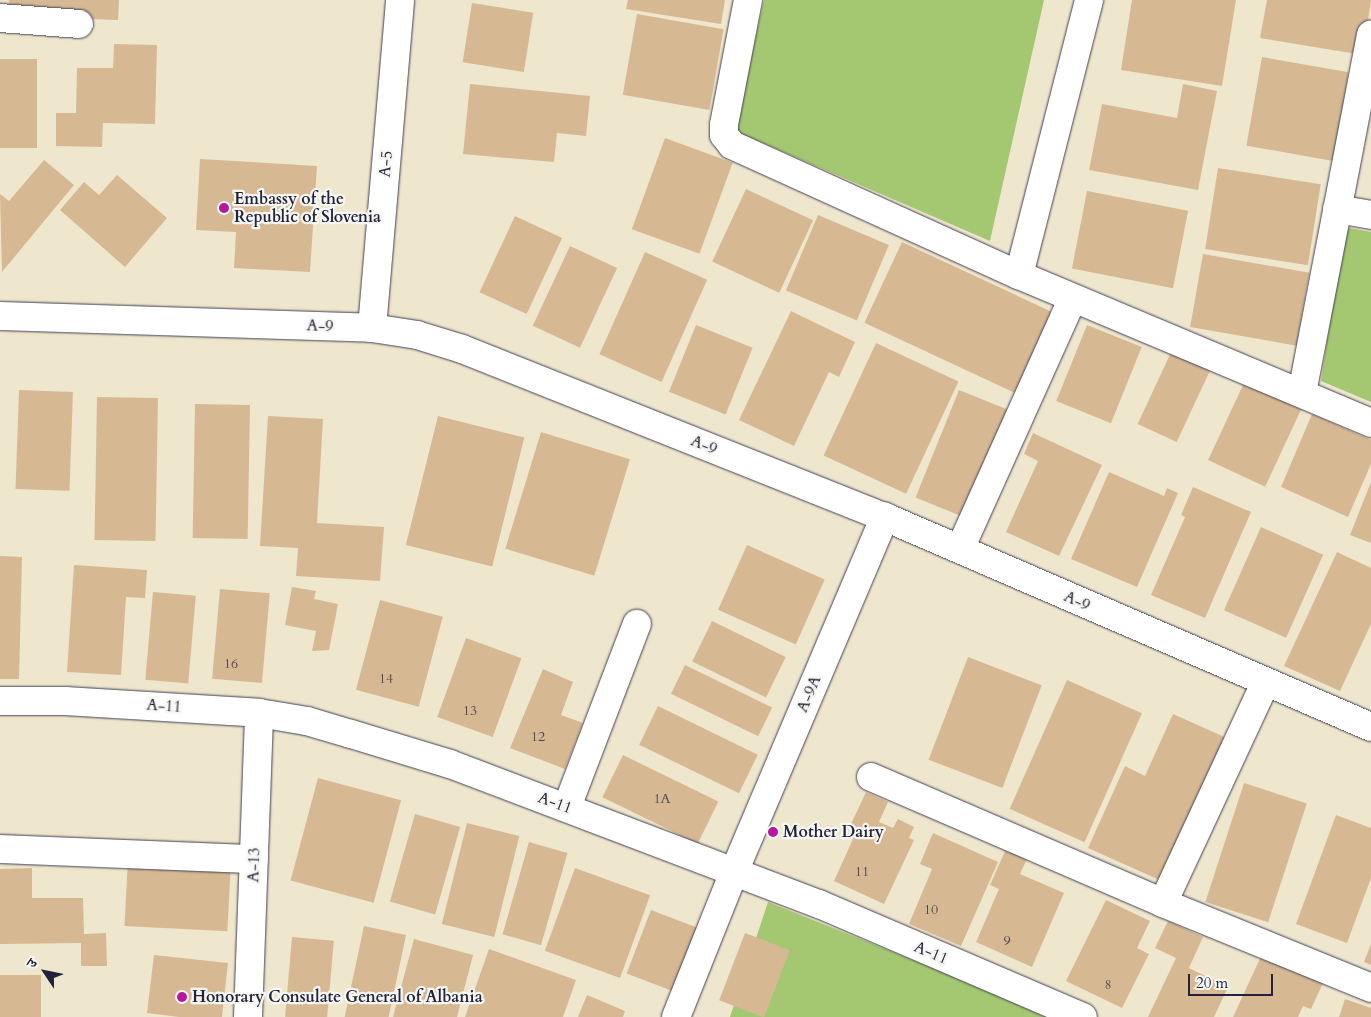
<!DOCTYPE html>
<html>
<head>
<meta charset="utf-8">
<style>
  body { margin:0 }
  #map { position:relative; width:1371px; height:1017px; overflow:hidden; background:#efe6ce; font-family:Cardo,"Noto Serif Devanagari",serif }
  div>[style] { position:absolute }
  .green>* { inset:0; background:#a4c871 }
  .building>* { inset:0; background:#d6b993; transform-origin:0 0 }
  .roads { filter:drop-shadow(0 0 1px #413f51) drop-shadow(0 0 1px #413f51) }
  .minor>* { height:28px; margin:-14px; padding:0 14px; transform-origin:14px; border-radius:14px; background:#fff }
  .dots>* { width:14px; height:14px; translate:-50% -50%; box-sizing:border-box; border:2px solid #f6f6f2; border-radius:50% }
  span { translate:-50% -50%; white-space:nowrap; text-align:center; line-height:1.15; -webkit-text-stroke:4.5px #f6f6f2; paint-order:stroke }
  .number-label { font-size:14px; color:#4f4851 }
  .number-label span { -webkit-text-stroke-width:0 }
  .street-label { font-size:16px; color:#22223b }
  .poi-label { font-size:16px; color:#22223b; font-weight:700 }
  .left { translate:0 -50%; text-align:left }
  .north { position:absolute; left:20px; top:947px; width:50px; height:50px; -webkit-text-stroke:4px #f6f6f2; paint-order:stroke; rotate:304deg; font-size:14px; font-weight:700; line-height:20px; text-align:center; color:#22223b }
  .north::after { content:''; display:block; margin:auto; width:18px; height:22px; background:#22223b; clip-path:polygon(50% 0,100% 100%,50% 72%,0 100%) }
  .scale { position:absolute; left:1188px; top:974px; width:85px; height:22px; box-sizing:border-box; border:2px solid #22223b; border-top:0; padding-left:6px; font-size:15px; line-height:18px; white-space:nowrap; color:#22223b; -webkit-text-stroke:4px #f6f6f2; paint-order:stroke }
</style>
</head>
<body>
<div id="map">
  <div class="green">
    <div style="clip-path:polygon(764px 0,1044px 0,990px 241px,735px 131px)"></div>
    <div style="clip-path:polygon(1344px 227px,1371px 232px,1371px 402px,1321px 381px)"></div>
    <div style="clip-path:polygon(768px 902px,973px 984px,1046px 1017px,730px 1017px)"></div>
  </div>
  <div class="building">
    <div style="clip-path:polygon(9px 0,119px 0,118px 20px,8px 16px)"></div>
    <div style="clip-path:polygon(628px 0,725px 0,721px 24px,626px 9px)"></div>
    <div style="clip-path:polygon(1132px 0,1236px 0,1222px 86px,1121px 70px)"></div>
    <div style="clip-path:polygon(1267px 0,1371px 0,1363px 55px,1260px 38px)"></div>
    <div style="left:472px;top:3px;width:62px;height:60px;rotate:9deg"></div>
    <div style="left:637px;top:14px;width:88px;height:82px;rotate:10deg"></div>
    <div style="clip-path:polygon(114px 44px,157px 45px,155px 124px,103px 123px,102px 147px,56px 146px,56px 113px,76px 113px,77px 68px,113px 68px)"></div>
    <div style="left:1262px;top:57px;width:88px;height:90px;rotate:10deg"></div>
    <div style="left:0;top:59px;width:37px;height:89px"></div>
    <div style="clip-path:polygon(470px 84px,590px 96px,586px 136px,557px 133px,554px 162px,463px 154px)"></div>
    <div style="clip-path:polygon(1183px 84px,1217px 91px,1198px 190px,1089px 170px,1102px 104px,1177px 118px)"></div>
    <div style="left:665px;top:138px;width:72px;height:97px;rotate:20deg"></div>
    <div style="clip-path:polygon(200px 159px,317px 166px,310px 272px,234px 268px,236px 232px,196px 230px)"></div>
    <div style="clip-path:polygon(44px 160px,74px 185px,2px 272px,0 194px,9px 201px)"></div>
    <div style="left:1218px;top:168px;width:104px;height:82px;rotate:9deg"></div>
    <div style="clip-path:polygon(117px 175px,167px 218px,125px 267px,60px 210px,84px 182px,99px 195px)"></div>
    <div style="left:746px;top:189px;width:74px;height:80px;rotate:25deg"></div>
    <div style="left:1087px;top:191px;width:103px;height:79px;rotate:11deg"></div>
    <div style="left:818px;top:215px;width:77px;height:82px;rotate:23deg"></div>
    <div style="left:515px;top:216px;width:52px;height:84px;rotate:25deg"></div>
    <div style="left:902px;top:242px;width:168px;height:89px;rotate:25deg"></div>
    <div style="left:570px;top:246px;width:52px;height:88px;rotate:25deg"></div>
    <div style="left:645px;top:252px;width:68px;height:112px;rotate:24deg"></div>
    <div style="left:1203px;top:254px;width:108px;height:74px;rotate:10deg"></div>
    <div style="clip-path:polygon(791px 311px,855px 342px,839px 377px,829px 372px,794px 446px,739px 420px)"></div>
    <div style="left:696px;top:325px;width:61px;height:72px;rotate:22deg"></div>
    <div style="left:1087px;top:325px;width:59px;height:82px;rotate:22deg"></div>
    <div style="left:876px;top:343px;width:91px;height:124px;rotate:25deg"></div>
    <div style="left:1174px;top:346px;width:43px;height:86px;rotate:25deg"></div>
    <div style="left:1244px;top:383px;width:63px;height:85px;rotate:25deg"></div>
    <div style="left:19px;top:390px;width:54px;height:99px;rotate:2deg"></div>
    <div style="left:959px;top:390px;width:55px;height:116px;rotate:22deg"></div>
    <div style="left:97px;top:397px;width:61px;height:143px;rotate:1deg"></div>
    <div style="left:195px;top:404px;width:55px;height:134px;rotate:1deg"></div>
    <div style="clip-path:polygon(1312px 414px,1371px 440px,1371px 464px,1348px 517px,1281px 487px)"></div>
    <div style="clip-path:polygon(268px 416px,323px 419px,317px 523px,384px 527px,380px 581px,296px 576px,298px 548px,260px 546px)"></div>
    <div style="left:438px;top:416px;width:89px;height:133px;rotate:14deg"></div>
    <div style="left:541px;top:432px;width:93px;height:122px;rotate:17deg"></div>
    <div style="clip-path:polygon(1033px 433px,1102px 465px,1059px 556px,1006px 532px,1038px 461px,1024px 454px)"></div>
    <div style="clip-path:polygon(1109px 472px,1164px 496px,1167px 488px,1178px 493px,1137px 587px,1071px 559px)"></div>
    <div style="clip-path:polygon(1371px 482px,1371px 543px,1350px 535px)"></div>
    <div style="clip-path:polygon(1193px 487px,1251px 512px,1205px 618px,1151px 595px,1185px 517px,1181px 515px)"></div>
    <div style="left:1261px;top:527px;width:68px;height:91px;rotate:24deg"></div>
    <div style="left:747px;top:545px;width:85px;height:71px;rotate:24deg"></div>
    <div style="clip-path:polygon(1337px 552px,1371px 568px,1371px 624px,1340px 691px,1284px 666px)"></div>
    <div style="clip-path:polygon(0 556px,22px 557px,19px 679px,0 679px)"></div>
    <div style="clip-path:polygon(74px 565px,147px 570px,145px 598px,126px 597px,121px 675px,67px 672px)"></div>
    <div style="clip-path:polygon(292px 587px,316px 591px,314px 599px,338px 604px,329px 650px,312px 651px,316px 631px,285px 625px)"></div>
    <div style="left:220px;top:589px;width:50px;height:90px;rotate:5deg"></div>
    <div style="left:153px;top:592px;width:43px;height:88px;rotate:5deg"></div>
    <div style="left:380px;top:600px;width:65px;height:93px;rotate:15deg"></div>
    <div style="left:712px;top:621px;width:82px;height:45px;rotate:26deg"></div>
    <div style="left:466px;top:638px;width:59px;height:84px;rotate:20deg"></div>
    <div style="left:968px;top:657px;width:79px;height:110px;rotate:21deg"></div>
    <div style="left:685px;top:665px;width:97px;height:32px;rotate:26deg"></div>
    <div style="clip-path:polygon(543px 669px,573px 682px,561px 715px,583px 723px,565px 769px,510px 748px)"></div>
    <div style="left:1067px;top:680px;width:82px;height:141px;rotate:24deg"></div>
    <div style="left:658px;top:706px;width:111px;height:43px;rotate:26deg"></div>
    <div style="clip-path:polygon(1173px 714px,1229px 739px,1164px 882px,1088px 848px,1125px 766px,1145px 776px)"></div>
    <div style="left:623px;top:755px;width:106px;height:47px;rotate:26deg"></div>
    <div style="left:318px;top:778px;width:86px;height:106px;rotate:15deg"></div>
    <div style="left:1244px;top:783px;width:66px;height:125px;rotate:18deg"></div>
    <div style="clip-path:polygon(866px 792px,888px 802px,879px 822px,893px 828px,898px 819px,914px 827px,909px 838px,914px 840px,884px 904px,834px 881px,858px 828px,851px 824px)"></div>
    <div style="left:415px;top:814px;width:47px;height:91px;rotate:16deg"></div>
    <div style="clip-path:polygon(1336px 815px,1371px 828px,1371px 878px,1347px 943px,1296px 924px)"></div>
    <div style="left:467px;top:823px;width:54px;height:104px;rotate:14deg"></div>
    <div style="clip-path:polygon(933px 833px,998px 862px,961px 946px,909px 924px,932px 869px,920px 864px)"></div>
    <div style="left:529px;top:842px;width:40px;height:96px;rotate:16deg"></div>
    <div style="clip-path:polygon(1006px 849px,1027px 859px,1020px 874px,1064px 893px,1032px 967px,976px 942px,999px 889px,990px 885px)"></div>
    <div style="left:128px;top:859px;width:103px;height:67px;rotate:3deg"></div>
    <div style="clip-path:polygon(32px 868px,32px 898px,83px 898px,84px 934px,106px 933px,107px 966px,81px 966px,81px 943px,0 944px,0 869px)"></div>
    <div style="left:575px;top:868px;width:80px;height:88px;rotate:20deg"></div>
    <div style="clip-path:polygon(1106px 900px,1150px 921px,1137px 948px,1149px 954px,1122px 1008px,1066px 981px)"></div>
    <div style="left:651px;top:910px;width:56px;height:68px;rotate:21deg"></div>
    <div style="clip-path:polygon(1168px 921px,1203px 937px,1189px 968px,1228px 987px,1214px 1017px,1148px 1017px,1176px 958px,1155px 948px)"></div>
    <div style="left:364px;top:926px;width:43px;height:94px;rotate:12deg"></div>
    <div style="left:745px;top:933px;width:48px;height:72px;rotate:21deg"></div>
    <div style="left:292px;top:937px;width:42px;height:80px;rotate:5deg"></div>
    <div style="clip-path:polygon(414px 939px,473px 955px,457px 1017px,393px 1017px)"></div>
    <div style="clip-path:polygon(1371px 944px,1371px 965px,1364px 962px)"></div>
    <div style="clip-path:polygon(489px 949px,576px 980px,563px 1017px,465px 1017px)"></div>
    <div style="clip-path:polygon(1263px 952px,1324px 981px,1311px 1009px,1303px 1006px,1298px 1017px,1233px 1017px)"></div>
    <div style="clip-path:polygon(154px 955px,228px 963px,222px 1017px,179px 1017px,147px 1013px)"></div>
    <div style="left:0;top:975px;width:41px;height:42px"></div>
    <div style="clip-path:polygon(587px 995px,625px 1011px,623px 1017px,578px 1017px)"></div>
    <div style="clip-path:polygon(1345px 999px,1371px 1008px,1371px 1017px,1339px 1017px)"></div>
  </div>
  <div class="roads">
    <div class="minor">
      <div style="left:748px;top:0;width:127px;rotate:100.9deg"></div>
      <div style="left:724px;top:125px;width:10px;rotate:90deg"></div>
      <div style="left:724px;top:135px;width:13px;rotate:51deg"></div>
      <div style="left:732px;top:145px;width:315px;rotate:24.4deg"></div>
      <div style="left:1019px;top:275px;width:382px;rotate:22.8deg"></div>
      <div style="left:0;top:18px;width:79px;rotate:4.3deg"></div>
      <div style="left:1337px;top:209px;width:35px;rotate:10deg"></div>
      <div style="left:1019px;top:275px;width:284px;rotate:-75.7deg"></div>
      <div style="left:0;top:316px;width:372px;rotate:1.8deg"></div>
      <div style="left:372px;top:328px;width:46px;rotate:8.8deg"></div>
      <div style="left:417px;top:335px;width:47px;rotate:17.3deg"></div>
      <div style="left:462px;top:349px;width:455px;rotate:21.7deg"></div>
      <div style="left:885px;top:517px;width:529px;rotate:23.37deg"></div>
      <div style="left:372px;top:328px;width:329px;rotate:-85.1deg"></div>
      <div style="left:1302px;top:393px;width:365px;rotate:-79.1deg"></div>
      <div style="left:960px;top:549px;width:275px;rotate:-65.8deg"></div>
      <div style="left:0;top:701px;width:65px"></div>
      <div style="left:65px;top:701px;width:194px;rotate:3.5deg"></div>
      <div style="left:259px;top:713px;width:49px;rotate:9.5deg"></div>
      <div style="left:307px;top:721px;width:46px;rotate:16.5deg"></div>
      <div style="left:351px;top:734px;width:103px;rotate:16.9deg"></div>
      <div style="left:450px;top:764px;width:395px;rotate:20.8deg"></div>
      <div style="left:819px;top:904px;width:287px;rotate:23.2deg"></div>
      <div style="left:871px;top:777px;width:318px;rotate:23.3deg"></div>
      <div style="left:1163px;top:903px;width:225px;rotate:22.2deg"></div>
      <div style="left:567px;top:807px;width:196px;rotate:-69.1deg"></div>
      <div style="left:0;top:849px;width:254px;rotate:2.3deg"></div>
      <div style="left:1163px;top:903px;width:242px;rotate:-65.1deg"></div>
      <div style="left:248px;top:1017px;width:304px;rotate:-87.9deg"></div>
      <div style="left:676px;top:1017px;width:156px;rotate:-68.2deg"></div>
      <div style="left:734px;top:872px;width:386px;rotate:-67deg"></div>
    </div>
  </div>
  <div class="dots">
    <div style="left:224px;top:208px;background:#b5179e"></div>
    <div style="left:773px;top:832px;background:#b5179e"></div>
    <div style="left:182px;top:997px;background:#b5179e"></div>
  </div>
  <div class="number-label">
    <span style="left:231px;top:664px">16</span>
    <span style="left:386px;top:679px">14</span>
    <span style="left:470px;top:711px">13</span>
    <span style="left:538px;top:737px">12</span>
    <span style="left:662px;top:799px">1A</span>
    <span style="left:862px;top:872px">11</span>
    <span style="left:931px;top:910px">10</span>
    <span style="left:1007px;top:941px">9</span>
    <span style="left:1108px;top:985px">8</span>
  </div>
  <div class="street-label">
    <span style="left:386px;top:164px;rotate:-85deg">A-5</span>
    <span style="left:320px;top:326px;rotate:2deg">A-9</span>
    <span style="left:704px;top:445px;rotate:22deg">A-9</span>
    <span style="left:1077px;top:601px;rotate:24deg">A-9</span>
    <span style="left:809px;top:694px;rotate:-67deg">A-9A</span>
    <span style="left:164px;top:706px;rotate:4deg">A-11</span>
    <span style="left:555px;top:803px;rotate:20deg">A-11</span>
    <span style="left:254px;top:865px;rotate:-88deg">A-13</span>
    <span style="left:931px;top:953px;rotate:23deg">A-11</span>
  </div>
  <div class="poi-label">
    <span class="left" style="left:234px;top:208px">Embassy of the<br>Republic of Slovenia</span>
    <span class="left" style="left:783px;top:832px">Mother Dairy</span>
    <span class="left" style="left:192px;top:997px">Honorary Consulate General of Albania</span>
  </div>
  <div class="north">उ</div>
  <div class="scale">20 m</div>
</div>
</body>
</html>
